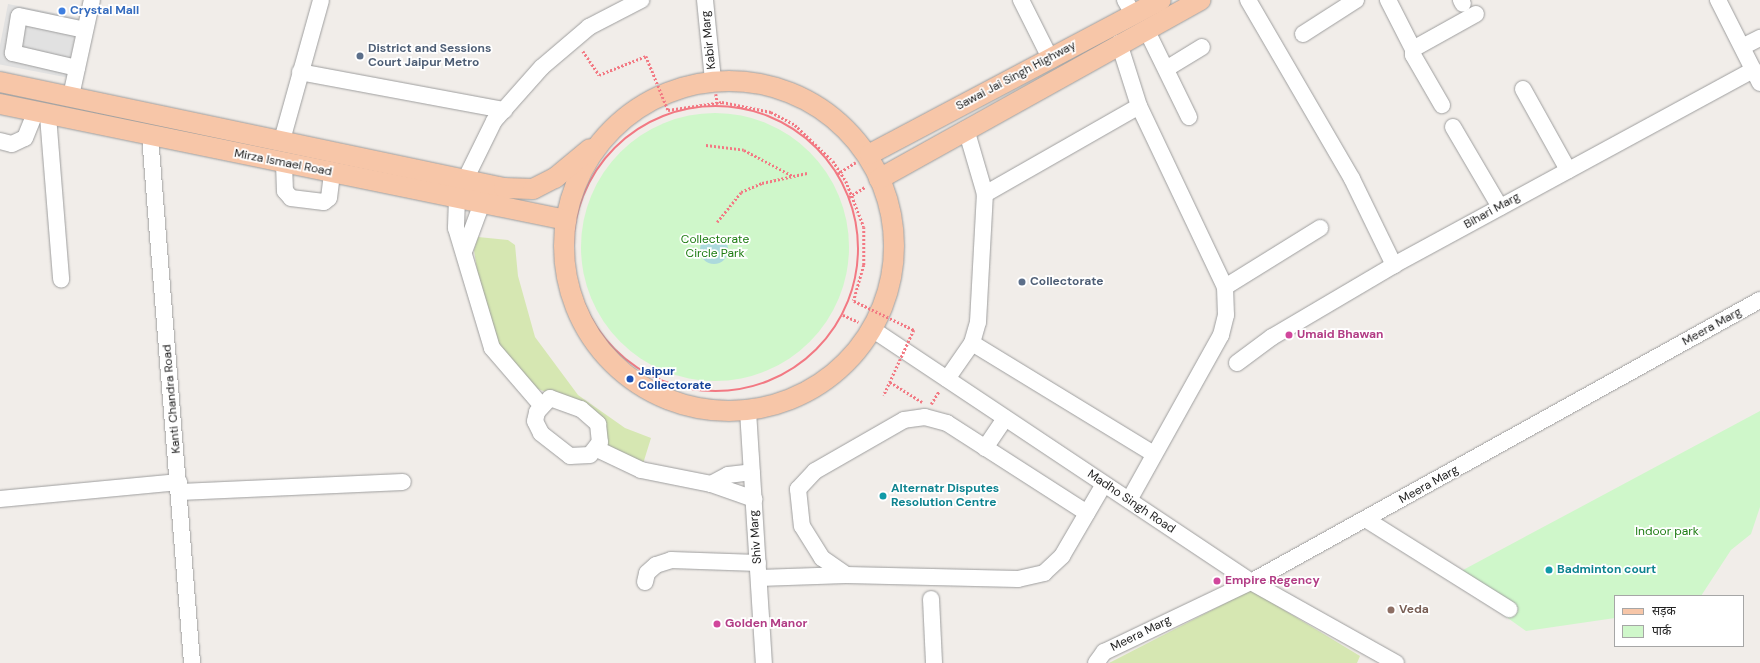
<!DOCTYPE html>
<html>
<head>
<meta charset="utf-8">
<style>
  body { margin:0 }
  #map { position:relative; width:1760px; height:663px; overflow:hidden; background:#f1ede9; font-family:"DM Sans","Noto Sans Devanagari",sans-serif }
  div>[style] { position:absolute }
  .grass>* { inset:0; background:#d6e7b2 }
  .park>* { inset:0; background:#cff7ca }
  .round { border-radius:50% }
  .parking>* { inset:0; background:#e1e1e1; transform-origin:0 0 }
  .water>* { inset:0; background:#acdadc }
  .path>* { height:2.5px; margin-top:-1.25px; transform-origin:0; background:repeating-linear-gradient(90deg,#f27983 0 2px,transparent 0 4px) }
  .path>.ring { margin:-1.25px; padding:0; box-sizing:content-box; background:none; border:2.5px solid #f27983; border-radius:50% }
  .roads { filter:drop-shadow(0 0 1px #9e9e9e) drop-shadow(0 0 1px #9e9e9e) }
  .minor>* { height:16px; margin:-8px; padding:0 8px; transform-origin:8px; border-radius:8px; background:#fff }
  .major>* { height:20px; margin:-10px; padding:0 10px; transform-origin:10px; border-radius:10px; background:#f7c6a8 }
  .major>.ring { margin:-10px; padding:0; box-sizing:content-box; background:none; border:20px solid #f7c6a8; border-radius:50% }
  .path-bridge>* { height:2.5px; margin-top:-1.25px; transform-origin:0; background:repeating-linear-gradient(90deg,#f27983 0 2px,transparent 0 4px) }
  .dots>* { width:11px; height:11px; translate:-50% -50%; box-sizing:border-box; border:2px solid #fff; border-radius:50% }
  span { translate:-50% -50%; white-space:nowrap; text-align:center; line-height:1.15; -webkit-text-stroke:3.5px #fff; paint-order:stroke }
  .shop-label { font-size:12px; color:#366cbe; font-weight:700 }
  .left { translate:0 -50%; text-align:left }
  .street-label { font-size:12px; color:#212121 }
  .service-label { font-size:12px; color:#4e5e75; font-weight:700 }
  .park-label { font-size:12px; color:#1d7c12 }
  .hotel-label { font-size:12px; color:#b23c85; font-weight:700 }
  .transit-label { font-size:12px; color:#164399; font-weight:700 }
  .culture-label { font-size:12px; color:#0d838f; font-weight:700 }
  .education-label { font-size:12px; color:#785e54; font-weight:700 }
  .legend { position:absolute; left:1614px; top:595px; width:130px; height:52px; box-sizing:border-box; background:#fff; border:1px solid #a6a6a6; margin:0; padding:5px 7px; list-style:none; font-size:12px; color:#212121 }
  .legend li { display:flex; align-items:center; gap:8px; height:20px }
  .legend b { width:20px; border:1px solid #a6a6a6 }
</style>
</head>
<body>
<div id="map">
  <div class="grass">
    <div style="clip-path:polygon(478px 237px,508px 240px,515px 245px,518px 276px,535px 337px,578px 395px,625px 428px,651px 438px,642px 467px,609px 455px,598px 426px,551px 394px,533px 387px,497px 345px,482px 303px,474px 250px)"></div>
    <div style="clip-path:polygon(1251px 590px,1360px 656px,1357px 663px,1109px 663px)"></div>
  </div>
  <div class="park">
    <div class="round" style="left:581px;top:113px;width:268px;height:268px"></div>
    <div style="clip-path:polygon(1760px 411px,1760px 507px,1751px 534px,1731px 550px,1701px 596px,1615px 596px,1615px 618px,1526px 631px,1450px 577px)"></div>
  </div>
  <div class="parking">
    <div style="left:8px;top:4px;width:72px;height:61px;rotate:11deg"></div>
  </div>
  <div class="water">
    <div class="round" style="left:700px;top:236px;width:28px;height:28px"></div>
  </div>
  <div class="path">
    <div style="left:583px;top:51px;width:29px;rotate:56deg"></div>
    <div style="left:599px;top:75px;width:51px;rotate:-22deg"></div>
    <div style="left:716px;top:94px;width:12px;rotate:81deg"></div>
    <div class="ring" style="left:573px;top:106px;width:283.5px;height:283.5px"></div>
    <div style="left:706px;top:145px;width:38px;rotate:7deg"></div>
    <div style="left:744px;top:150px;width:55px;rotate:28deg"></div>
    <div style="left:837px;top:174px;width:22px;rotate:-32deg"></div>
    <div style="left:849px;top:197px;width:19px;rotate:-32deg"></div>
    <div style="left:717px;top:222px;width:38px;rotate:-51deg"></div>
    <div style="left:741px;top:192px;width:23px;rotate:-23deg"></div>
    <div style="left:762px;top:183px;width:46px;rotate:-12.5deg"></div>
    <div style="left:843px;top:315px;width:17px;rotate:24deg"></div>
    <div style="left:890px;top:382px;width:38px;rotate:32deg"></div>
    <div style="left:931px;top:404px;width:15px;rotate:-58deg"></div>
  </div>
  <div class="roads">
    <div class="minor">
      <div style="left:705px;top:0;width:80px;rotate:84.3deg"></div>
      <div style="left:1021px;top:0;width:65px;rotate:63.4deg"></div>
      <div style="left:1125px;top:0;width:16px;rotate:60deg"></div>
      <div style="left:1248px;top:0;width:207px;rotate:59.8deg"></div>
      <div style="left:1352px;top:179px;width:96px;rotate:64deg"></div>
      <div style="left:1388px;top:0;width:55px;rotate:63deg"></div>
      <div style="left:1413px;top:49px;width:72px;rotate:-29.1deg"></div>
      <div style="left:1461px;top:0;width:4px;rotate:63deg"></div>
      <div style="left:1718px;top:0;width:93px;rotate:63.2deg"></div>
      <div style="left:1146px;top:29px;width:98px;rotate:64deg"></div>
      <div style="left:1303px;top:34px;width:63px;rotate:-32.7deg"></div>
      <div style="left:1119px;top:43px;width:66px;rotate:72.4deg"></div>
      <div style="left:1139px;top:106px;width:200px;rotate:64.6deg"></div>
      <div style="left:1225px;top:287px;width:28px;rotate:88deg"></div>
      <div style="left:1226px;top:315px;width:21px;rotate:104deg"></div>
      <div style="left:1221px;top:335px;width:189px;rotate:119.1deg"></div>
      <div style="left:1744px;top:46px;width:18px;rotate:-27deg"></div>
      <div style="left:1413px;top:49px;width:6px;rotate:90deg"></div>
      <div style="left:1413px;top:55px;width:58px;rotate:59.9deg"></div>
      <div style="left:77px;top:68px;width:66px;rotate:-166.8deg"></div>
      <div style="left:13px;top:53px;width:37px;rotate:-81deg"></div>
      <div style="left:19px;top:16px;width:67px;rotate:12deg"></div>
      <div style="left:1166px;top:69px;width:42px;rotate:-31.4deg"></div>
      <div style="left:300px;top:72px;width:208px;rotate:10.6deg"></div>
      <div style="left:1523px;top:89px;width:93px;rotate:60.9deg"></div>
      <div style="left:71px;top:96px;width:98px;rotate:-77.7deg"></div>
      <div style="left:48px;top:116px;width:164px;rotate:85.4deg"></div>
      <div style="left:1453px;top:127px;width:93px;rotate:59.6deg"></div>
      <div style="left:150px;top:136px;width:529px;rotate:85.44deg"></div>
      <div style="left:282px;top:140px;width:145px;rotate:-74.4deg"></div>
      <div style="left:0;top:141px;width:12px;rotate:14deg"></div>
      <div style="left:12px;top:144px;width:14px;rotate:-25deg"></div>
      <div style="left:25px;top:138px;width:27px;rotate:-68deg"></div>
      <div style="left:284px;top:163px;width:28px;rotate:88deg"></div>
      <div style="left:285px;top:191px;width:9px;rotate:49deg"></div>
      <div style="left:291px;top:198px;width:33px;rotate:7deg"></div>
      <div style="left:324px;top:202px;width:6px;rotate:-39deg"></div>
      <div style="left:329px;top:198px;width:25px;rotate:-83deg"></div>
      <div style="left:465px;top:180px;width:66px;rotate:-63.8deg"></div>
      <div style="left:494px;top:121px;width:72px;rotate:-48.4deg"></div>
      <div style="left:542px;top:67px;width:62px;rotate:-40.4deg"></div>
      <div style="left:589px;top:27px;width:59px;rotate:-27.4deg"></div>
      <div style="left:985px;top:194px;width:177px;rotate:-29.7deg"></div>
      <div style="left:457px;top:198px;width:30px;rotate:92deg"></div>
      <div style="left:456px;top:228px;width:125px;rotate:73.3deg"></div>
      <div style="left:492px;top:348px;width:75px;rotate:49.3deg"></div>
      <div style="left:465px;top:249px;width:49px;rotate:-69.7deg"></div>
      <div style="left:1225px;top:287px;width:112px;rotate:-31.8deg"></div>
      <div style="left:872px;top:329px;width:456px;rotate:33.7deg"></div>
      <div style="left:1251px;top:582px;width:166px;rotate:29.2deg"></div>
      <div style="left:972px;top:343px;width:213px;rotate:31.4deg"></div>
      <div style="left:1237px;top:363px;width:44px;rotate:-36.6deg"></div>
      <div style="left:1272px;top:337px;width:142px;rotate:-30.5deg"></div>
      <div style="left:1394px;top:265px;width:409px;rotate:-28.5deg"></div>
      <div style="left:947px;top:379px;width:44px;rotate:-55.2deg"></div>
      <div style="left:972px;top:343px;width:22px;rotate:-74deg"></div>
      <div style="left:978px;top:322px;width:128px;rotate:-86.9deg"></div>
      <div style="left:985px;top:194px;width:68px;rotate:-106.3deg"></div>
      <div style="left:550px;top:398px;width:33px;rotate:20deg"></div>
      <div style="left:581px;top:409px;width:23px;rotate:41deg"></div>
      <div style="left:598px;top:424px;width:18px;rotate:84deg"></div>
      <div style="left:600px;top:442px;width:16px;rotate:128deg"></div>
      <div style="left:590px;top:455px;width:20px;rotate:177deg"></div>
      <div style="left:570px;top:456px;width:37px;rotate:-142deg"></div>
      <div style="left:541px;top:433px;width:13px;rotate:-117deg"></div>
      <div style="left:535px;top:421px;width:9px;rotate:-77deg"></div>
      <div style="left:537px;top:412px;width:19px;rotate:-47deg"></div>
      <div style="left:748px;top:411px;width:253px;rotate:86.4deg"></div>
      <div style="left:985px;top:448px;width:36px;rotate:-56deg"></div>
      <div style="left:597px;top:449px;width:49px;rotate:25.5deg"></div>
      <div style="left:641px;top:470px;width:71px;rotate:11.3deg"></div>
      <div style="left:711px;top:484px;width:46px;rotate:19.2deg"></div>
      <div style="left:711px;top:484px;width:19px;rotate:-28deg"></div>
      <div style="left:728px;top:475px;width:24px;rotate:-7deg"></div>
      <div style="left:180px;top:492px;width:223px;rotate:-2.6deg"></div>
      <div style="left:0;top:499px;width:180px;rotate:-5.4deg"></div>
      <div style="left:1087px;top:513px;width:166px;rotate:-147.3deg"></div>
      <div style="left:947px;top:423px;width:23px;rotate:-165deg"></div>
      <div style="left:925px;top:417px;width:21px;rotate:172deg"></div>
      <div style="left:904px;top:420px;width:103px;rotate:150.2deg"></div>
      <div style="left:815px;top:471px;width:25px;rotate:133deg"></div>
      <div style="left:798px;top:489px;width:37px;rotate:84deg"></div>
      <div style="left:802px;top:526px;width:38px;rotate:58deg"></div>
      <div style="left:822px;top:558px;width:29px;rotate:35deg"></div>
      <div style="left:846px;top:575px;width:172px;rotate:1.3deg"></div>
      <div style="left:1018px;top:579px;width:27px;rotate:-13deg"></div>
      <div style="left:1044px;top:573px;width:25px;rotate:-43deg"></div>
      <div style="left:1062px;top:556px;width:83px;rotate:-59.7deg"></div>
      <div style="left:1367px;top:520px;width:168px;rotate:32.1deg"></div>
      <div style="left:759px;top:578px;width:87px;rotate:-2deg"></div>
      <div style="left:645px;top:582px;width:9px;rotate:-77deg"></div>
      <div style="left:647px;top:573px;width:12px;rotate:-42deg"></div>
      <div style="left:656px;top:565px;width:16px;rotate:-18deg"></div>
      <div style="left:671px;top:560px;width:87px;rotate:2deg"></div>
      <div style="left:931px;top:599px;width:64px;rotate:87.3deg"></div>
      <div style="left:1096px;top:663px;width:14px;rotate:-54deg"></div>
      <div style="left:1104px;top:652px;width:163px;rotate:-25.5deg"></div>
      <div style="left:1251px;top:582px;width:582px;rotate:-28.99deg"></div>
    </div>
    <div class="major">
      <div class="ring" style="left:564px;top:81px;width:310px;height:310px"></div>
      <div style="left:0;top:82px;width:515px;rotate:11.88deg"></div>
      <div style="left:504px;top:188px;width:29px;rotate:2deg"></div>
      <div style="left:533px;top:189px;width:25px;rotate:-27deg"></div>
      <div style="left:555px;top:178px;width:45px;rotate:-39.6deg"></div>
      <div style="left:0;top:104px;width:578px;rotate:11.58deg"></div>
      <div style="left:870px;top:154px;width:329px;rotate:-27.9deg"></div>
      <div style="left:879px;top:179px;width:368px;rotate:-29.1deg"></div>
    </div>
  </div>
  <div class="path-bridge">
    <div style="left:646px;top:56px;width:58px;rotate:67.8deg"></div>
    <div style="left:668px;top:110px;width:55px;rotate:-8.4deg"></div>
    <div style="left:722px;top:102px;width:50px;rotate:11.5deg"></div>
    <div style="left:771px;top:112px;width:27px;rotate:28deg"></div>
    <div style="left:795px;top:125px;width:52px;rotate:43.5deg"></div>
    <div style="left:833px;top:161px;width:24px;rotate:57deg"></div>
    <div style="left:846px;top:181px;width:49px;rotate:68.6deg"></div>
    <div style="left:864px;top:227px;width:38px;rotate:90deg"></div>
    <div style="left:864px;top:265px;width:37px;rotate:106deg"></div>
    <div style="left:854px;top:301px;width:67px;rotate:25.8deg"></div>
    <div style="left:914px;top:330px;width:72px;rotate:114.8deg"></div>
  </div>
  <div class="dots">
    <div style="left:62px;top:11px;background:#3f7fe0"></div>
    <div style="left:360px;top:56px;background:#5c6f8a"></div>
    <div style="left:1022px;top:282px;background:#5c6f8a"></div>
    <div style="left:1289px;top:335px;background:#d1479c"></div>
    <div style="left:630px;top:379px;background:#1a4fb4"></div>
    <div style="left:883px;top:496px;background:#0f9aa8"></div>
    <div style="left:1549px;top:570px;background:#0f9aa8"></div>
    <div style="left:1217px;top:581px;background:#d1479c"></div>
    <div style="left:1391px;top:610px;background:#8d6e63"></div>
    <div style="left:717px;top:624px;background:#d1479c"></div>
  </div>
  <div class="shop-label">
    <span class="left" style="left:70px;top:11px">Crystal Mall</span>
  </div>
  <div class="street-label">
    <span style="left:709px;top:40px;rotate:-96deg">Kabir Marg</span>
    <span style="left:1016px;top:76px;rotate:-28deg">Sawai Jai Singh Highway</span>
    <span style="left:283px;top:163px;rotate:11deg">Mirza Ismael Road</span>
    <span style="left:1492px;top:211px;rotate:-29deg">Bihari Marg</span>
    <span style="left:1712px;top:327px;rotate:-29deg">Meera Marg</span>
    <span style="left:172px;top:399px;rotate:-95deg">Kanti Chandra Road</span>
    <span style="left:1429px;top:485px;rotate:-29deg">Meera Marg</span>
    <span style="left:1131px;top:502px;rotate:34deg">Madho Singh Road</span>
    <span style="left:756px;top:537px;rotate:-94deg">Shiv Marg</span>
    <span style="left:1141px;top:634px;rotate:-26deg">Meera Marg</span>
  </div>
  <div class="service-label">
    <span class="left" style="left:368px;top:56px">District and Sessions<br>Court Jaipur Metro</span>
    <span class="left" style="left:1030px;top:282px">Collectorate</span>
  </div>
  <div class="park-label">
    <span style="left:715px;top:247px">Collectorate<br>Circle Park</span>
    <span style="left:1667px;top:532px">Indoor park</span>
  </div>
  <div class="hotel-label">
    <span class="left" style="left:1297px;top:335px">Umaid Bhawan</span>
    <span class="left" style="left:1225px;top:581px">Empire Regency</span>
    <span class="left" style="left:725px;top:624px">Golden Manor</span>
  </div>
  <div class="transit-label">
    <span class="left" style="left:638px;top:379px">Jaipur<br>Collectorate</span>
  </div>
  <div class="culture-label">
    <span class="left" style="left:891px;top:496px">Alternatr Disputes<br>Resolution Centre</span>
    <span class="left" style="left:1557px;top:570px">Badminton court</span>
  </div>
  <div class="education-label">
    <span class="left" style="left:1399px;top:610px">Veda</span>
  </div>
  <ul class="legend">
  <li><b style="height:5px;background:#f7c6a8"></b>सड़क</li>
  <li><b style="height:11px;background:#cff7ca"></b>पार्क</li>
  </ul>
</div>
</body>
</html>
